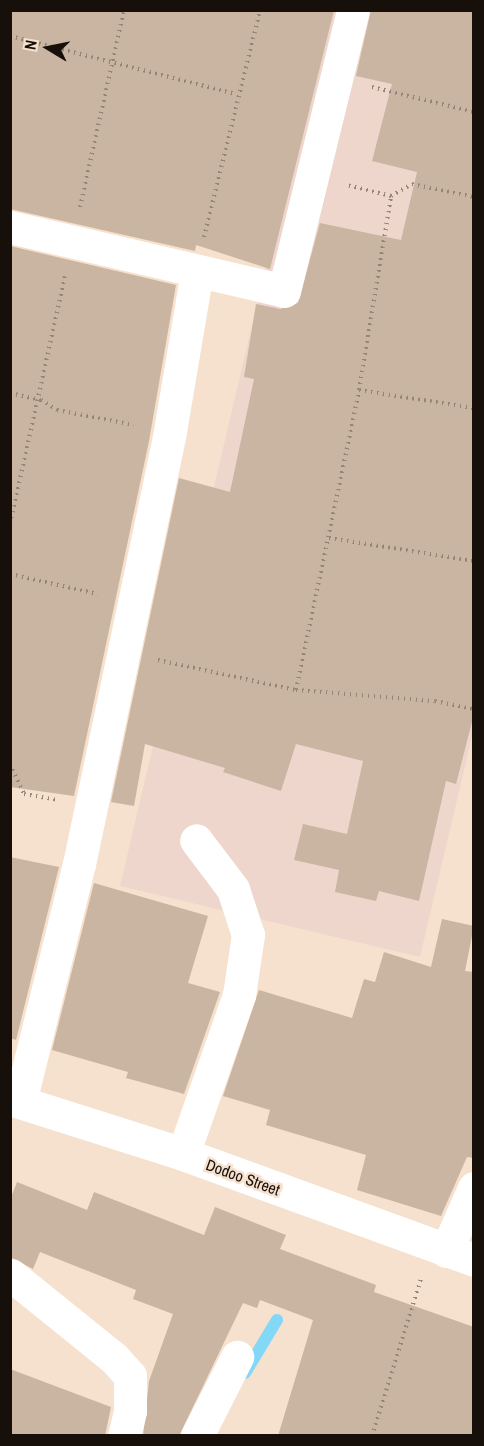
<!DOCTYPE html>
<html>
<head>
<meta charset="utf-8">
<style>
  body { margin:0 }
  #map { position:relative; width:484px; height:1446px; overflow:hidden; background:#f6e1ce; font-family:"Archivo Narrow",sans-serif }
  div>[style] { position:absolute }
  .commercial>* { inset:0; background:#eed6cc }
  .stream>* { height:12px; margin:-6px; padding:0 6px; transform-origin:6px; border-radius:6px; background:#84d8f7 }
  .building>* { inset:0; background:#c9b5a2 }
  .path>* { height:4px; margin-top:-2px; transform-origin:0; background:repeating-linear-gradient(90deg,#938577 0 1.5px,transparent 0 6px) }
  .street>* { height:33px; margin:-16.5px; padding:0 16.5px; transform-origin:16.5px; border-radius:16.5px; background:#fff }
  .secondary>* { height:33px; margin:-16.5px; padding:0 16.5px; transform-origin:16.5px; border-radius:16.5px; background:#fff }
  span { translate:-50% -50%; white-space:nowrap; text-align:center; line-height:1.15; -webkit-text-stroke:5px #f6e1ce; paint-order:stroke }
  .street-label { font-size:16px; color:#17100a }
  .frame { position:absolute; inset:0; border:12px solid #17100a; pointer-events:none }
  .north { position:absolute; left:18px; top:18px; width:60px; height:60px; -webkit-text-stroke:4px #f6e1ce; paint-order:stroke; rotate:280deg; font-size:16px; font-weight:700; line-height:24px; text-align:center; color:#17100a }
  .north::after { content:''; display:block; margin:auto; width:21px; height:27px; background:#17100a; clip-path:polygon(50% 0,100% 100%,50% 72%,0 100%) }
</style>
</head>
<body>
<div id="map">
  <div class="commercial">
    <div style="clip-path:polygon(326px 11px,473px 11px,474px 728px,420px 957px,120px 886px)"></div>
  </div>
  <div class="stream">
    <div style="left:245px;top:1373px;width:62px;rotate:-58.9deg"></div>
  </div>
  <div class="building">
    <div style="clip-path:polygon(10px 10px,334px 10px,270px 269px,196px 245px,195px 251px,10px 209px)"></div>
    <div style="clip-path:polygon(371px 10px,474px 10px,474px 714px,456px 784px,446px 781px,419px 901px,379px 891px,376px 901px,335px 892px,339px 870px,294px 860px,303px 824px,347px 834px,363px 761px,296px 744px,281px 791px,223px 772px,225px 768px,145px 744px,134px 806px,111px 802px,179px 478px,230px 492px,254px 379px,244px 377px,256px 304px,280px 309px,298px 303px,320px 223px,401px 240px,417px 172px,372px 161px,392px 84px,356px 76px)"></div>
    <div style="clip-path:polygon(10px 246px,176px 285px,149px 441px,74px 796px,10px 787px)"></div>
    <div style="clip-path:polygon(10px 857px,59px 867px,16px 1040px,10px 1038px)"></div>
    <div style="clip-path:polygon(94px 883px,208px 916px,188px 983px,220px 992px,184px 1094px,126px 1078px,128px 1072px,52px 1050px)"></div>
    <div style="clip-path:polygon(442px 919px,474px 926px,465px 971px,474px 972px,474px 1158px,467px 1157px,441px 1216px,357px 1190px,366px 1155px,266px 1125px,270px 1110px,223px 1096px,259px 990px,352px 1018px,364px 979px,375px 982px,384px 952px,431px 967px)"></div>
    <div style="clip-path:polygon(17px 1182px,87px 1210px,94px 1192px,204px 1235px,215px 1207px,286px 1235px,280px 1249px,376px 1285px,374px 1292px,474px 1327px,474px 1436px,278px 1436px,313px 1320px,260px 1300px,257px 1308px,243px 1303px,179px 1436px,143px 1436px,149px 1381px,173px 1314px,133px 1299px,136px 1290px,40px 1252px,33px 1269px,10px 1257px,10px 1200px)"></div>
    <div style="clip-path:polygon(10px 1369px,111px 1407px,105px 1436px,10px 1436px)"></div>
  </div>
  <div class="path">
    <div style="left:10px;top:36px;width:233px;rotate:14.4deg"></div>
    <div style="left:372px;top:87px;width:105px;rotate:13.8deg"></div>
    <div style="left:391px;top:196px;width:24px;rotate:-30deg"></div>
    <div style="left:412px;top:184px;width:63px;rotate:11.8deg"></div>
    <div style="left:80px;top:207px;width:202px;rotate:-77.4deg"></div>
    <div style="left:204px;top:237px;width:234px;rotate:-76.1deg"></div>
    <div style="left:359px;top:390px;width:116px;rotate:8.9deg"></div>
    <div style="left:10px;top:393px;width:32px;rotate:13deg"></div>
    <div style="left:41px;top:400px;width:19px;rotate:32deg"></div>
    <div style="left:57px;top:410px;width:78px;rotate:11deg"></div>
    <div style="left:10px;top:524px;width:254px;rotate:-77.5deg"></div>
    <div style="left:329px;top:538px;width:147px;rotate:9deg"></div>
    <div style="left:10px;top:574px;width:90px;rotate:12.8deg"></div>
    <div style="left:158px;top:660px;width:141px;rotate:12.3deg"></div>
    <div style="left:296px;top:690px;width:139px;rotate:4.5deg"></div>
    <div style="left:435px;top:701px;width:40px;rotate:12deg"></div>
    <div style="left:296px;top:690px;width:307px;rotate:-78.1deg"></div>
    <div style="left:359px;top:390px;width:197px;rotate:-80.6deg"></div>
    <div style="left:391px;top:196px;width:45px;rotate:-166deg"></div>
    <div style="left:10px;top:764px;width:33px;rotate:65deg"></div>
    <div style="left:24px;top:794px;width:34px;rotate:10deg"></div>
    <div style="left:372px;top:1436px;width:164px;rotate:-72.7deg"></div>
  </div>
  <div class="street">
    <div style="left:10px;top:227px;width:281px;rotate:13.1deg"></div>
    <div style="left:284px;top:291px;width:289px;rotate:-76.2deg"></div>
    <div style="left:20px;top:1102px;width:245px;rotate:-76.1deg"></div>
    <div style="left:79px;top:864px;width:442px;rotate:-78.1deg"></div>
    <div style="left:170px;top:431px;width:161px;rotate:-80.4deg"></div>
    <div style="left:183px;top:1154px;width:169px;rotate:-70.6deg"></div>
    <div style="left:239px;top:995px;width:61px;rotate:-81.5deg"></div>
    <div style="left:248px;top:935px;width:48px;rotate:-108.1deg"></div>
    <div style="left:233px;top:889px;width:61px;rotate:-127.1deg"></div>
    <div style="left:446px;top:1251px;width:69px;rotate:-66deg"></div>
    <div style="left:11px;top:1275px;width:132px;rotate:38.9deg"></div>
    <div style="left:114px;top:1358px;width:24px;rotate:48deg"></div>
    <div style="left:130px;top:1376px;width:35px;rotate:90deg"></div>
    <div style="left:130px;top:1411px;width:26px;rotate:103deg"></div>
    <div style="left:197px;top:1436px;width:89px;rotate:-63.1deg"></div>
  </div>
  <div class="secondary">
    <div style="left:10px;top:1099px;width:182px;rotate:17.6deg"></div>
    <div style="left:183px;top:1154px;width:310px;rotate:20deg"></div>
  </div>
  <div class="street-label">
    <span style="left:243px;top:1177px;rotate:20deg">Dodoo Street</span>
  </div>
  <div class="frame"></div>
  <div class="north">N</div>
</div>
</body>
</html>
